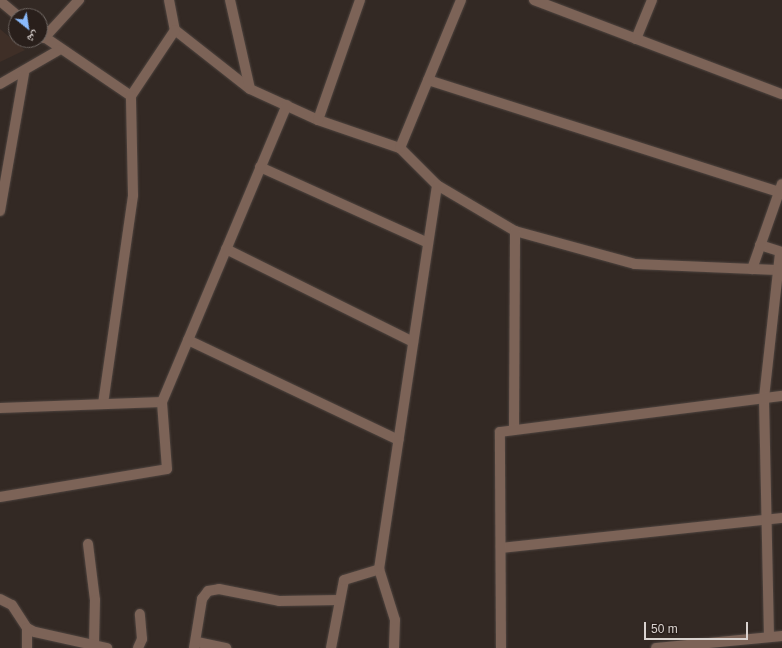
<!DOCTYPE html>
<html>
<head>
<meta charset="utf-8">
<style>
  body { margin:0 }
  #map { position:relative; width:782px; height:648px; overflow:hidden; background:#332924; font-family:Helvetica,"Noto Naskh Arabic",sans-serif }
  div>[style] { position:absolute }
  .built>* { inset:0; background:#3f2f27 }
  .roads { filter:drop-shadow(0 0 1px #4e443f) drop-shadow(0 0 1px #4e443f) }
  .minor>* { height:10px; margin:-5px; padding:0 5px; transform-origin:5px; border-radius:5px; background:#7c6357 }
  span { translate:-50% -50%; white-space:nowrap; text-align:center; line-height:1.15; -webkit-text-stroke:3px #291f1b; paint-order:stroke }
  .north { position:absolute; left:8px; top:8px; width:40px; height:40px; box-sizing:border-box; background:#291f1b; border:1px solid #6f6763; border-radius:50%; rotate:150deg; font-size:11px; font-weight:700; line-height:16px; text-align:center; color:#d9d2cf }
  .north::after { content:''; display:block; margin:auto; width:14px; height:18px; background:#8abafc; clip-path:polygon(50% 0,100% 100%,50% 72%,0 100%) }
  .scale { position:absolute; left:644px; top:622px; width:104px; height:18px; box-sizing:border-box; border:2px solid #d9d2cf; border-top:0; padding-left:5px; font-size:12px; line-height:14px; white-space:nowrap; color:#d9d2cf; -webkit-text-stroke:3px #291f1b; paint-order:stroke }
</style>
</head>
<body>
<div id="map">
  <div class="built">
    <div style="clip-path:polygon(0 29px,25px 50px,0 62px)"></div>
  </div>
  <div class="roads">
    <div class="minor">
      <div style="left:169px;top:0;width:31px;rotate:79deg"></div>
      <div style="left:175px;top:30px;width:95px;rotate:38.2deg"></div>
      <div style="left:250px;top:89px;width:75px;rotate:24.5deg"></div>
      <div style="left:318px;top:120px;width:87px;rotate:18.9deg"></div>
      <div style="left:400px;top:148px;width:52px;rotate:45deg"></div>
      <div style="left:437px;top:185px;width:91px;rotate:30.5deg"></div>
      <div style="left:515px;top:231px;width:124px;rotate:15.4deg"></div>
      <div style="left:635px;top:264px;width:142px;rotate:2.4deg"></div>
      <div style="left:230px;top:0;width:91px;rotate:77.3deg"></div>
      <div style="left:534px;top:0;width:265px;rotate:20.8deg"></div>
      <div style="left:0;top:1px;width:23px;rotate:40deg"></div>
      <div style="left:40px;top:34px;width:110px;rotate:34.3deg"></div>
      <div style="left:131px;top:96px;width:79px;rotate:-56.3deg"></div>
      <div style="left:44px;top:38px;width:52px;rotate:-47.4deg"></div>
      <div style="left:636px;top:39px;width:42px;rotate:-67.7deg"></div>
      <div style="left:428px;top:80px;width:368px;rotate:17.7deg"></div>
      <div style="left:0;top:84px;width:68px;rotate:-30deg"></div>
      <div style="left:318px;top:120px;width:127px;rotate:-70.7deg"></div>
      <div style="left:400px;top:148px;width:160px;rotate:-67.6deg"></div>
      <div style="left:260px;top:167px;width:184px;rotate:24.3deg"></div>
      <div style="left:0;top:211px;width:140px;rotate:-80.1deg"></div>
      <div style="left:760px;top:245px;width:23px;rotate:18deg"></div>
      <div style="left:226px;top:249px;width:209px;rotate:26.4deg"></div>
      <div style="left:752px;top:269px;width:90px;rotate:-70.6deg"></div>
      <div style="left:188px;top:340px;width:233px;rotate:25.4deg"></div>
      <div style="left:103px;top:404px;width:211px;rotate:-81.8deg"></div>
      <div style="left:133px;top:195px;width:99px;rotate:-91.2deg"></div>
      <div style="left:0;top:408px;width:162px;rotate:-2.1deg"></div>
      <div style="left:514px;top:430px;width:199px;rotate:-89.7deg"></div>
      <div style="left:0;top:497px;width:169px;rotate:-9.5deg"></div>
      <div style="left:167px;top:469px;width:67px;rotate:-94.3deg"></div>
      <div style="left:162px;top:402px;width:322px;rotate:-67.2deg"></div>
      <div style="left:88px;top:544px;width:56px;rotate:82.9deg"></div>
      <div style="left:95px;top:600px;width:44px;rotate:91.3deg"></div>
      <div style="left:501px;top:548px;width:283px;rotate:-6.1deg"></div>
      <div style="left:0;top:599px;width:13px;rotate:27deg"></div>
      <div style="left:12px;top:605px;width:27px;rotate:57deg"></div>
      <div style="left:27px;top:628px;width:9px;rotate:27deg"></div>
      <div style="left:35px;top:632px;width:74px;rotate:12.5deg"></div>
      <div style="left:769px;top:637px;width:239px;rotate:-91.2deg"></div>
      <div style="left:764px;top:398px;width:147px;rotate:-83.7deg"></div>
      <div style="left:197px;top:642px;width:30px;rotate:12deg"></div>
      <div style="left:27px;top:648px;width:20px;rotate:-90deg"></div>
      <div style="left:138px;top:648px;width:10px;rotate:-66deg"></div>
      <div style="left:142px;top:639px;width:25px;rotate:-95deg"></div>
      <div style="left:194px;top:648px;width:50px;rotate:-80.7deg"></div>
      <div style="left:202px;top:599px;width:10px;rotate:-53deg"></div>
      <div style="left:208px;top:591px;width:11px;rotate:-10deg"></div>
      <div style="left:219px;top:589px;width:61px;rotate:11.3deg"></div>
      <div style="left:279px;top:601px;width:60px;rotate:-1deg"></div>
      <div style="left:331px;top:648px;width:69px;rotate:-79.2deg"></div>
      <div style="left:344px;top:580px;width:37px;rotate:-17deg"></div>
      <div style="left:394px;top:648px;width:28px;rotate:-88deg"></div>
      <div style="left:395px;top:620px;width:53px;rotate:-107.4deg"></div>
      <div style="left:379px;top:569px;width:388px;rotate:-81.4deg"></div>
      <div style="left:501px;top:648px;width:216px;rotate:-90.3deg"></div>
      <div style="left:500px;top:432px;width:284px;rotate:-7.3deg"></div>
      <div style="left:656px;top:648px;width:127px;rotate:-5.4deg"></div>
    </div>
  </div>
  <div class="north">ش</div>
  <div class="scale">50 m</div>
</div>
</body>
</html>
